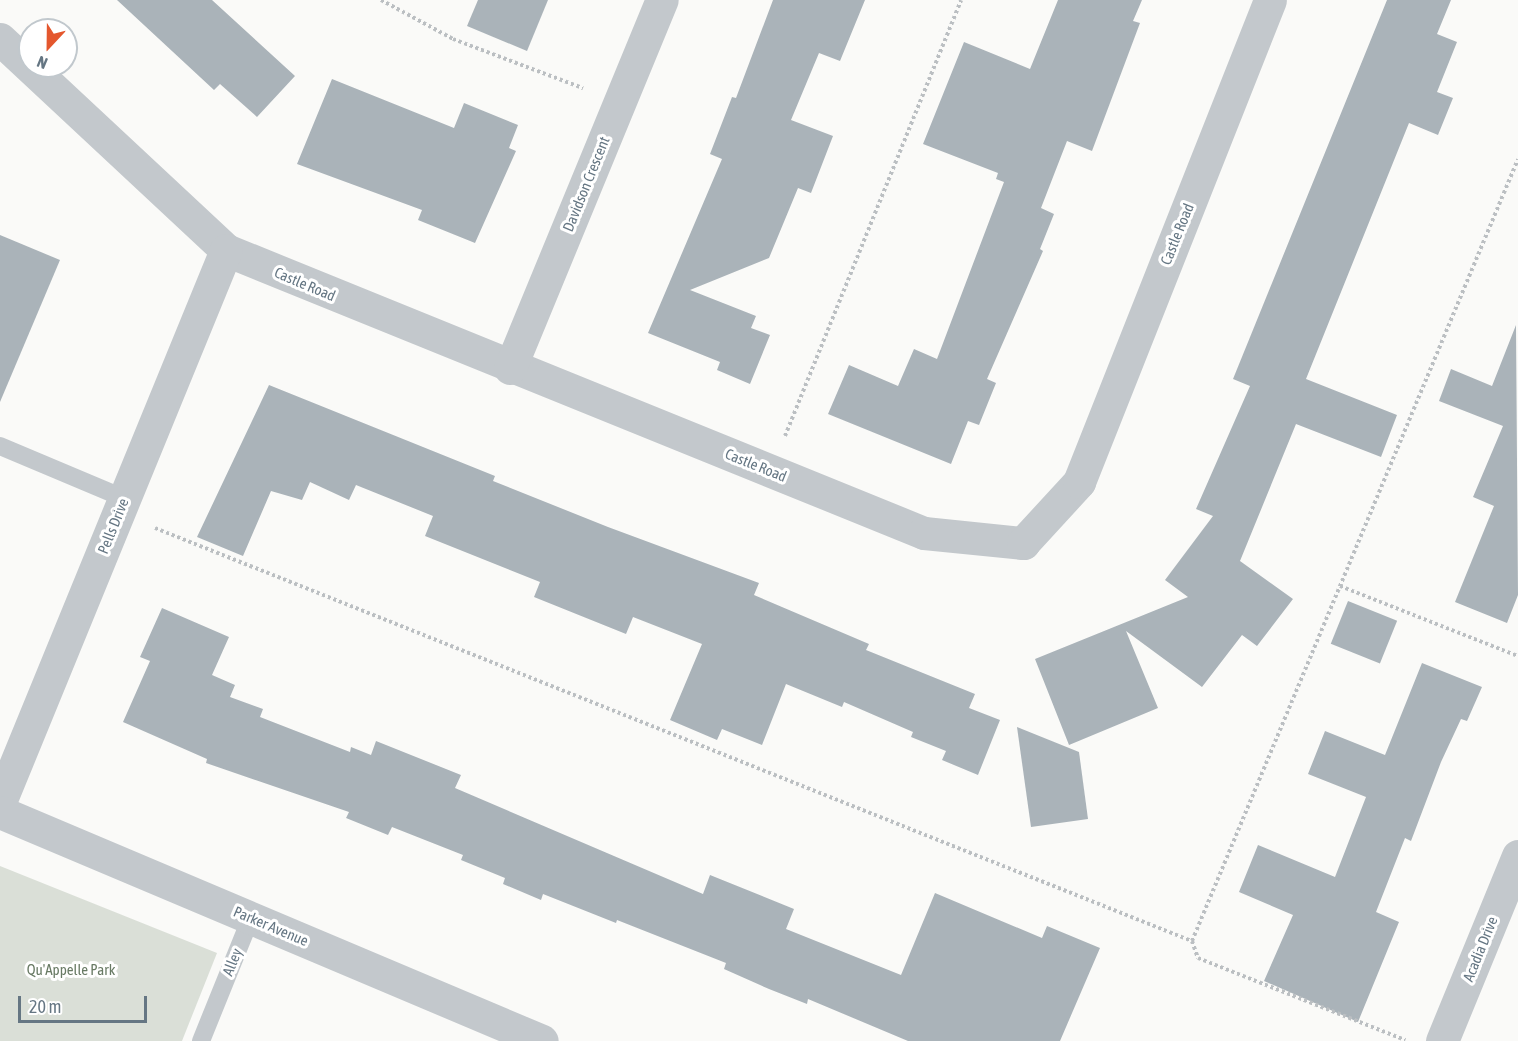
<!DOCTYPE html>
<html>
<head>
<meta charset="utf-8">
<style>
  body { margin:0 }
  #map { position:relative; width:1518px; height:1041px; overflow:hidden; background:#fafaf8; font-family:"Asap Condensed",sans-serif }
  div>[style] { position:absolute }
  .green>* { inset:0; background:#dadfd7 }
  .building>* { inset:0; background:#aab3b9; transform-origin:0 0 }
  .path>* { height:4px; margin-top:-2px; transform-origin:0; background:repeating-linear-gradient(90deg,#bbbfc2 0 3px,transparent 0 6px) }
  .lane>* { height:18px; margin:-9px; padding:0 9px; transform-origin:9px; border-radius:9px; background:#c3c8cc }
  .street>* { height:33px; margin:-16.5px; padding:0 16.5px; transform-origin:16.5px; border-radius:16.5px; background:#c3c8cc }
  span { translate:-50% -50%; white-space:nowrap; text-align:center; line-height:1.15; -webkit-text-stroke:6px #fff; paint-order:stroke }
  .street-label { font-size:15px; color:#657683 }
  .park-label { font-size:15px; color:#687a64 }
  .north { position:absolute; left:18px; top:18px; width:60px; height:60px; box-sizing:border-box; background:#fff; border:2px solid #c1c8cd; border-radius:50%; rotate:202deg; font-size:16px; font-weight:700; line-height:24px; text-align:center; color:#657683 }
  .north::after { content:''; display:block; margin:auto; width:21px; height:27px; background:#e4572e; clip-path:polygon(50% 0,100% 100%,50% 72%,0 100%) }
  .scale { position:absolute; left:18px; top:996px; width:129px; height:27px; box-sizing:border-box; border:3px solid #657683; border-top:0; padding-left:8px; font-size:18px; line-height:21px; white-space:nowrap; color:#657683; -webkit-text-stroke:4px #fff; paint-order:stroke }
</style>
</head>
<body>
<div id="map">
  <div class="green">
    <div style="clip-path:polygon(0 866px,217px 953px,182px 1041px,0 1041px)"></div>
  </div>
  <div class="building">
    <div style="clip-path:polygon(117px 0,212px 0,295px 76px,257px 117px,220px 84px,214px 90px)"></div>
    <div style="clip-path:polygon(478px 0,548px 0,527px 51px,467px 26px)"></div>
    <div style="clip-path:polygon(773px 0,865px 0,840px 61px,819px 53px,791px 120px,833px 136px,811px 193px,798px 188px,769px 258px,690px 290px,756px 316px,751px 328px,770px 335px,750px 384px,717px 370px,720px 362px,648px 333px,722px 159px,710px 154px,732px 97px,736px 98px)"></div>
    <div style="clip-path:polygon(1058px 0,1142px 0,1133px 21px,1140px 23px,1092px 151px,1067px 141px,1041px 208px,1054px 214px,1040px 249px,1043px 251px,987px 379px,996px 383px,979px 425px,968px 421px,951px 464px,828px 414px,849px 365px,898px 386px,914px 349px,937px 359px,1004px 182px,996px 179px,998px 173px,923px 144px,964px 42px,1030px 69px)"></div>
    <div style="clip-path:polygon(1387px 0,1451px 0,1437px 34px,1457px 42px,1437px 92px,1453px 98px,1438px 135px,1409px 123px,1306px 379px,1397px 415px,1381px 457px,1296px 424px,1240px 561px,1293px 599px,1257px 646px,1242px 635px,1202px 687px,1126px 631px,1158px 708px,1069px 745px,1035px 659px,1188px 597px,1165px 580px,1213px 516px,1196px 509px,1250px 386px,1233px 379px)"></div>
    <div style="clip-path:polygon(332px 79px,454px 128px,464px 103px,518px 125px,509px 148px,516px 151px,475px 243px,418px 220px,422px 210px,297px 164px)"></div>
    <div style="clip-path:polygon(0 235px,60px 260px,0 402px)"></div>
    <div style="clip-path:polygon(1516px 325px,1518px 595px,1507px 623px,1455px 602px,1494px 506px,1473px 497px,1503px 426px,1439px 401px,1451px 369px,1492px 386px)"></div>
    <div style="clip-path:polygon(269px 385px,495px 476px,493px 481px,608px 527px,759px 583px,754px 595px,869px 644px,866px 650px,975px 694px,969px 708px,1000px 720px,978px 775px,942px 760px,946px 751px,911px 737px,913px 732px,844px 702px,842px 707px,786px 684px,762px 745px,722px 729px,717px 740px,670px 720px,702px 644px,633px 617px,626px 634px,534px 597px,540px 582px,425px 536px,433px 516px,356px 485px,349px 500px,310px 482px,302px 500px,271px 491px,243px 556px,197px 537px)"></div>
    <div style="left:1348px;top:601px;width:53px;height:46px;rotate:22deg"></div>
    <div style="clip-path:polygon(162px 608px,229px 637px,212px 675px,235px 685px,230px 697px,263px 709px,260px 717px,350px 752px,351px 747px,371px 755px,376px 741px,461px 775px,455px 788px,703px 894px,710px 875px,794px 909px,786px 929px,901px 975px,935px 893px,1042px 938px,1047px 926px,1100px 948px,1060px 1041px,908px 1041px,808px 999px,807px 1004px,769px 989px,724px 969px,726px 963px,617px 920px,616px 923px,543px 894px,541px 900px,503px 884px,505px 878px,461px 860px,463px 855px,392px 827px,388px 835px,346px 818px,349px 812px,206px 763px,207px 759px,123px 722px,150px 661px,140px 657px)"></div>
    <div style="clip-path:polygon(1422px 663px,1482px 687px,1467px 721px,1461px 719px,1441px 762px,1411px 841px,1405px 838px,1376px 912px,1399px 922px,1358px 1022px,1264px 981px,1293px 915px,1239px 892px,1258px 845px,1335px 877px,1366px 797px,1308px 774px,1325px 731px,1385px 755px)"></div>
    <div style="clip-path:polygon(1017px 727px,1079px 752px,1088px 819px,1031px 827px)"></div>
  </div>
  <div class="path">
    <div style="left:381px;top:0;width:82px;rotate:28.4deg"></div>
    <div style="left:453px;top:39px;width:139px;rotate:20.7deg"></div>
    <div style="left:785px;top:436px;width:470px;rotate:-68deg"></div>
    <div style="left:155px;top:528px;width:1116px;rotate:21.72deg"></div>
    <div style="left:1192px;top:941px;width:18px;rotate:71deg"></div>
    <div style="left:1198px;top:958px;width:223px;rotate:21.6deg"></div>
    <div style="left:1340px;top:586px;width:191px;rotate:21.5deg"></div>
    <div style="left:1192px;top:941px;width:847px;rotate:-67.37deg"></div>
  </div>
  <div class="lane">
    <div style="left:0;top:446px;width:134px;rotate:22.8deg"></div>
    <div style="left:201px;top:1041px;width:134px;rotate:-68deg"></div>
  </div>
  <div class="street">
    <div style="left:0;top:39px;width:309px;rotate:43deg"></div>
    <div style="left:226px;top:250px;width:753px;rotate:22.07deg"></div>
    <div style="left:924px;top:533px;width:100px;rotate:5.8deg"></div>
    <div style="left:1023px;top:543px;width:83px;rotate:-47.4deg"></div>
    <div style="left:1079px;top:482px;width:518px;rotate:-68.38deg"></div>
    <div style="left:510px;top:368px;width:398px;rotate:-67.6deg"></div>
    <div style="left:0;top:802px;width:596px;rotate:-67.73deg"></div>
    <div style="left:0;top:812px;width:588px;rotate:22.9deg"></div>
    <div style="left:1442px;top:1041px;width:200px;rotate:-67.7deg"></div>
  </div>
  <div class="street-label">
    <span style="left:586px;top:184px;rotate:-68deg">Davidson Crescent</span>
    <span style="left:1177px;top:234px;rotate:-68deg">Castle Road</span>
    <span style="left:305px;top:284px;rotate:23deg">Castle Road</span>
    <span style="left:756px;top:465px;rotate:22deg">Castle Road</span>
    <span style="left:113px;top:526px;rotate:-68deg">Pells Drive</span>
    <span style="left:271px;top:926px;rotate:23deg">Parker Avenue</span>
    <span style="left:1480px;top:949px;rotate:-68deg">Acadia Drive</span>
    <span style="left:232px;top:962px;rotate:-68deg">Alley</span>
  </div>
  <div class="park-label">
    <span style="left:71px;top:970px">Qu'Appelle Park</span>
  </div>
  <div class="north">N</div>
  <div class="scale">20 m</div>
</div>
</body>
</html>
